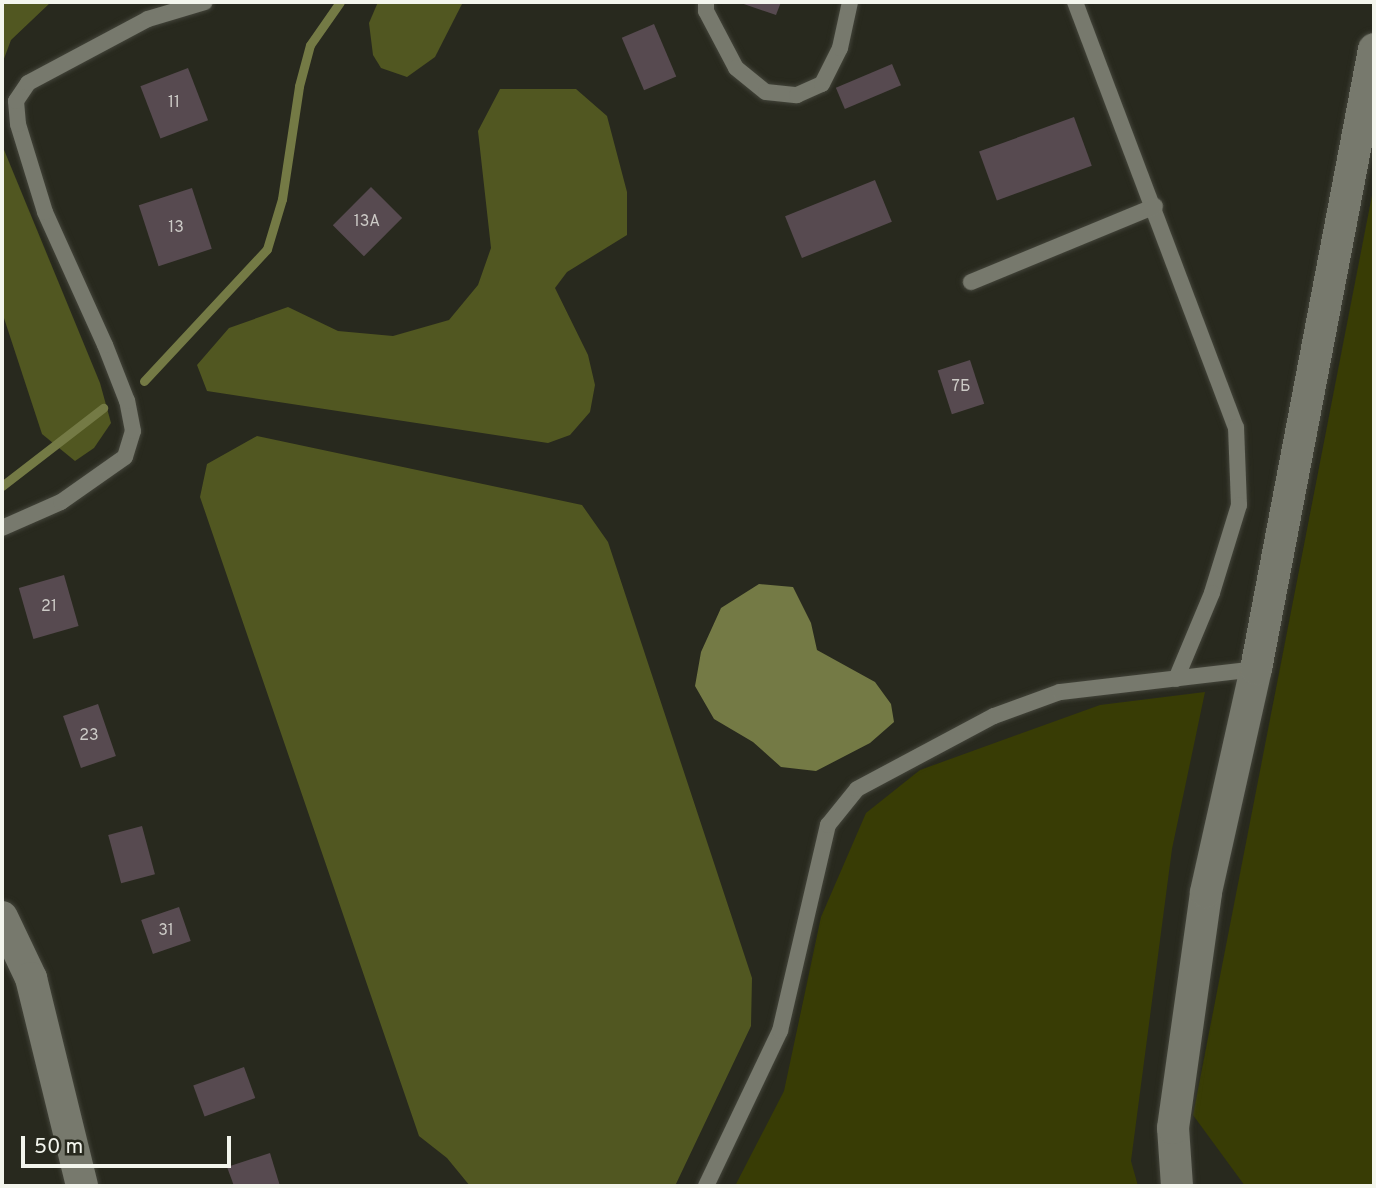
<!DOCTYPE html>
<html>
<head>
<meta charset="utf-8">
<style>
  body { margin:0 }
  #map { position:relative; width:1376px; height:1188px; overflow:hidden; background:#28291e; font-family:Overpass,sans-serif }
  div>[style] { position:absolute }
  .green>* { inset:0; background:#383c05 }
  .forest>* { inset:0; background:#515721 }
  .water>* { inset:0; background:#747a45 }
  .stream>* { height:9px; margin:-4.5px; padding:0 4.5px; transform-origin:4.5px; border-radius:4.5px; background:#747a45 }
  .building>* { inset:0; background:#574a50; transform-origin:0 0 }
  .roads { filter:drop-shadow(0 0 2px #43443a) drop-shadow(0 0 2px #43443a) }
  .service>* { height:16px; margin:-8px; padding:0 8px; transform-origin:8px; border-radius:8px; background:#77796d }
  .minor>* { height:32px; margin:-16px; padding:0 16px; transform-origin:16px; border-radius:16px; background:#77796d }
  span { translate:-50% -50%; white-space:nowrap; text-align:center; line-height:1.15; -webkit-text-stroke:5px #28291e; paint-order:stroke }
  .number-label { font-size:16px; color:#cccac6 }
  .number-label span { -webkit-text-stroke-width:0 }
  .frame { position:absolute; inset:0; border:4px solid #f3f5ed; pointer-events:none }
  .scale { position:absolute; left:21px; top:1136px; width:210px; height:32px; box-sizing:border-box; border:4px solid #f3f5ed; border-top:0; padding-left:9px; font-size:21px; line-height:24px; white-space:nowrap; color:#f3f5ed; -webkit-text-stroke:5px #28291e; paint-order:stroke }
</style>
</head>
<body>
<div id="map">
  <div class="green">
    <div style="clip-path:polygon(1374px 185px,1374px 1186px,1245px 1186px,1193px 1115px)"></div>
    <div style="clip-path:polygon(1205px 692px,1172px 849px,1131px 1161px,1138px 1186px,735px 1186px,784px 1091px,821px 917px,866px 813px,920px 770px,1100px 705px)"></div>
  </div>
  <div class="forest">
    <div style="clip-path:polygon(2px 2px,51px 2px,11px 40px,2px 64px)"></div>
    <div style="clip-path:polygon(378px 2px,463px 2px,435px 57px,407px 77px,381px 68px,373px 55px,369px 23px)"></div>
    <div style="clip-path:polygon(500px 89px,576px 89px,607px 116px,627px 192px,627px 235px,567px 272px,555px 288px,588px 355px,595px 385px,590px 412px,570px 435px,548px 443px,207px 391px,197px 365px,229px 328px,288px 307px,338px 331px,393px 336px,449px 320px,478px 285px,491px 248px,478px 131px)"></div>
    <div style="clip-path:polygon(2px 145px,100px 383px,111px 423px,94px 448px,75px 461px,42px 434px,2px 312px)"></div>
    <div style="clip-path:polygon(257px 436px,582px 505px,608px 542px,752px 978px,751px 1026px,675px 1186px,470px 1186px,447px 1158px,419px 1136px,200px 497px,207px 464px)"></div>
  </div>
  <div class="water">
    <div style="clip-path:polygon(759px 584px,793px 587px,811px 623px,817px 650px,875px 682px,891px 704px,894px 722px,870px 743px,816px 771px,781px 767px,753px 742px,714px 719px,695px 686px,701px 652px,721px 608px)"></div>
  </div>
  <div class="stream">
    <div style="left:144px;top:381px;width:180px;rotate:-47deg"></div>
    <div style="left:267px;top:249px;width:52px;rotate:-73.3deg"></div>
    <div style="left:282px;top:199px;width:114px;rotate:-81.4deg"></div>
    <div style="left:299px;top:86px;width:42px;rotate:-75deg"></div>
    <div style="left:310px;top:45px;width:52px;rotate:-55.1deg"></div>
    <div style="left:2px;top:486px;width:128px;rotate:-37.7deg"></div>
  </div>
  <div class="building">
    <div style="clip-path:polygon(738px 2px,781px 2px,776px 15px)"></div>
    <div style="left:654px;top:24px;width:57px;height:35px;rotate:67deg"></div>
    <div style="left:892px;top:64px;width:23px;height:61px;rotate:67deg"></div>
    <div style="left:188px;top:68px;width:56px;height:51px;rotate:69deg"></div>
    <div style="left:1074px;top:117px;width:52px;height:101px;rotate:70deg"></div>
    <div style="left:875px;top:180px;width:45px;height:97px;rotate:68deg"></div>
    <div style="left:371px;top:187px;width:44px;height:54px;rotate:45deg"></div>
    <div style="left:192px;top:188px;width:64px;height:56px;rotate:72deg"></div>
    <div style="left:970px;top:360px;width:46px;height:34px;rotate:72deg"></div>
    <div style="left:64px;top:575px;width:53px;height:47px;rotate:74deg"></div>
    <div style="left:98px;top:704px;width:55px;height:37px;rotate:71deg"></div>
    <div style="left:142px;top:826px;width:50px;height:35px;rotate:75deg"></div>
    <div style="left:179px;top:907px;width:36px;height:40px;rotate:71deg"></div>
    <div style="left:244px;top:1067px;width:33px;height:54px;rotate:70deg"></div>
    <div style="clip-path:polygon(270px 1153px,280px 1186px,234px 1186px,227px 1167px)"></div>
  </div>
  <div class="roads">
    <div class="service">
      <div style="left:706px;top:2px;width:9px;rotate:90deg"></div>
      <div style="left:706px;top:11px;width:64px;rotate:62.2deg"></div>
      <div style="left:736px;top:68px;width:38px;rotate:39deg"></div>
      <div style="left:766px;top:92px;width:31px;rotate:6deg"></div>
      <div style="left:797px;top:95px;width:27px;rotate:-24deg"></div>
      <div style="left:822px;top:84px;width:40px;rotate:-63.4deg"></div>
      <div style="left:840px;top:48px;width:47px;rotate:-77.7deg"></div>
      <div style="left:1075px;top:2px;width:454px;rotate:69.3deg"></div>
      <div style="left:1236px;top:427px;width:78px;rotate:87.8deg"></div>
      <div style="left:1239px;top:505px;width:92px;rotate:107.1deg"></div>
      <div style="left:1212px;top:593px;width:93px;rotate:112.7deg"></div>
      <div style="left:971px;top:282px;width:199px;rotate:-22.4deg"></div>
      <div style="left:2px;top:528px;width:64px;rotate:-23.8deg"></div>
      <div style="left:61px;top:502px;width:78px;rotate:-35.1deg"></div>
      <div style="left:125px;top:457px;width:27px;rotate:-73deg"></div>
      <div style="left:133px;top:431px;width:31px;rotate:-101deg"></div>
      <div style="left:127px;top:401px;width:60px;rotate:-111.4deg"></div>
      <div style="left:105px;top:345px;width:146px;rotate:-114.3deg"></div>
      <div style="left:45px;top:212px;width:92px;rotate:-107.1deg"></div>
      <div style="left:18px;top:124px;width:23px;rotate:-95deg"></div>
      <div style="left:16px;top:101px;width:22px;rotate:-56deg"></div>
      <div style="left:28px;top:83px;width:136px;rotate:-28.1deg"></div>
      <div style="left:148px;top:19px;width:59px;rotate:-16.6deg"></div>
      <div style="left:706px;top:1186px;width:172px;rotate:-64.5deg"></div>
      <div style="left:780px;top:1031px;width:212px;rotate:-76.9deg"></div>
      <div style="left:828px;top:825px;width:46px;rotate:-51.1deg"></div>
      <div style="left:857px;top:789px;width:155px;rotate:-28.1deg"></div>
      <div style="left:994px;top:716px;width:70px;rotate:-20deg"></div>
      <div style="left:1060px;top:692px;width:197px;rotate:-6.7deg"></div>
    </div>
    <div class="minor">
      <div style="left:2px;top:917px;width:68px;rotate:64.6deg"></div>
      <div style="left:31px;top:978px;width:214px;rotate:76.2deg"></div>
      <div style="left:1177px;top:1186px;width:58px;rotate:-93.9deg"></div>
      <div style="left:1173px;top:1128px;width:238px;rotate:-82deg"></div>
      <div style="left:1206px;top:892px;width:229px;rotate:-77.4deg"></div>
      <div style="left:1256px;top:669px;width:631px;rotate:-79.22deg"></div>
    </div>
  </div>
  <div class="number-label">
    <span style="left:174px;top:103px">11</span>
    <span style="left:367px;top:222px">13А</span>
    <span style="left:176px;top:228px">13</span>
    <span style="left:961px;top:387px">7Б</span>
    <span style="left:49px;top:607px">21</span>
    <span style="left:89px;top:736px">23</span>
    <span style="left:166px;top:931px">31</span>
  </div>
  <div class="frame"></div>
  <div class="scale">50 m</div>
</div>
</body>
</html>
